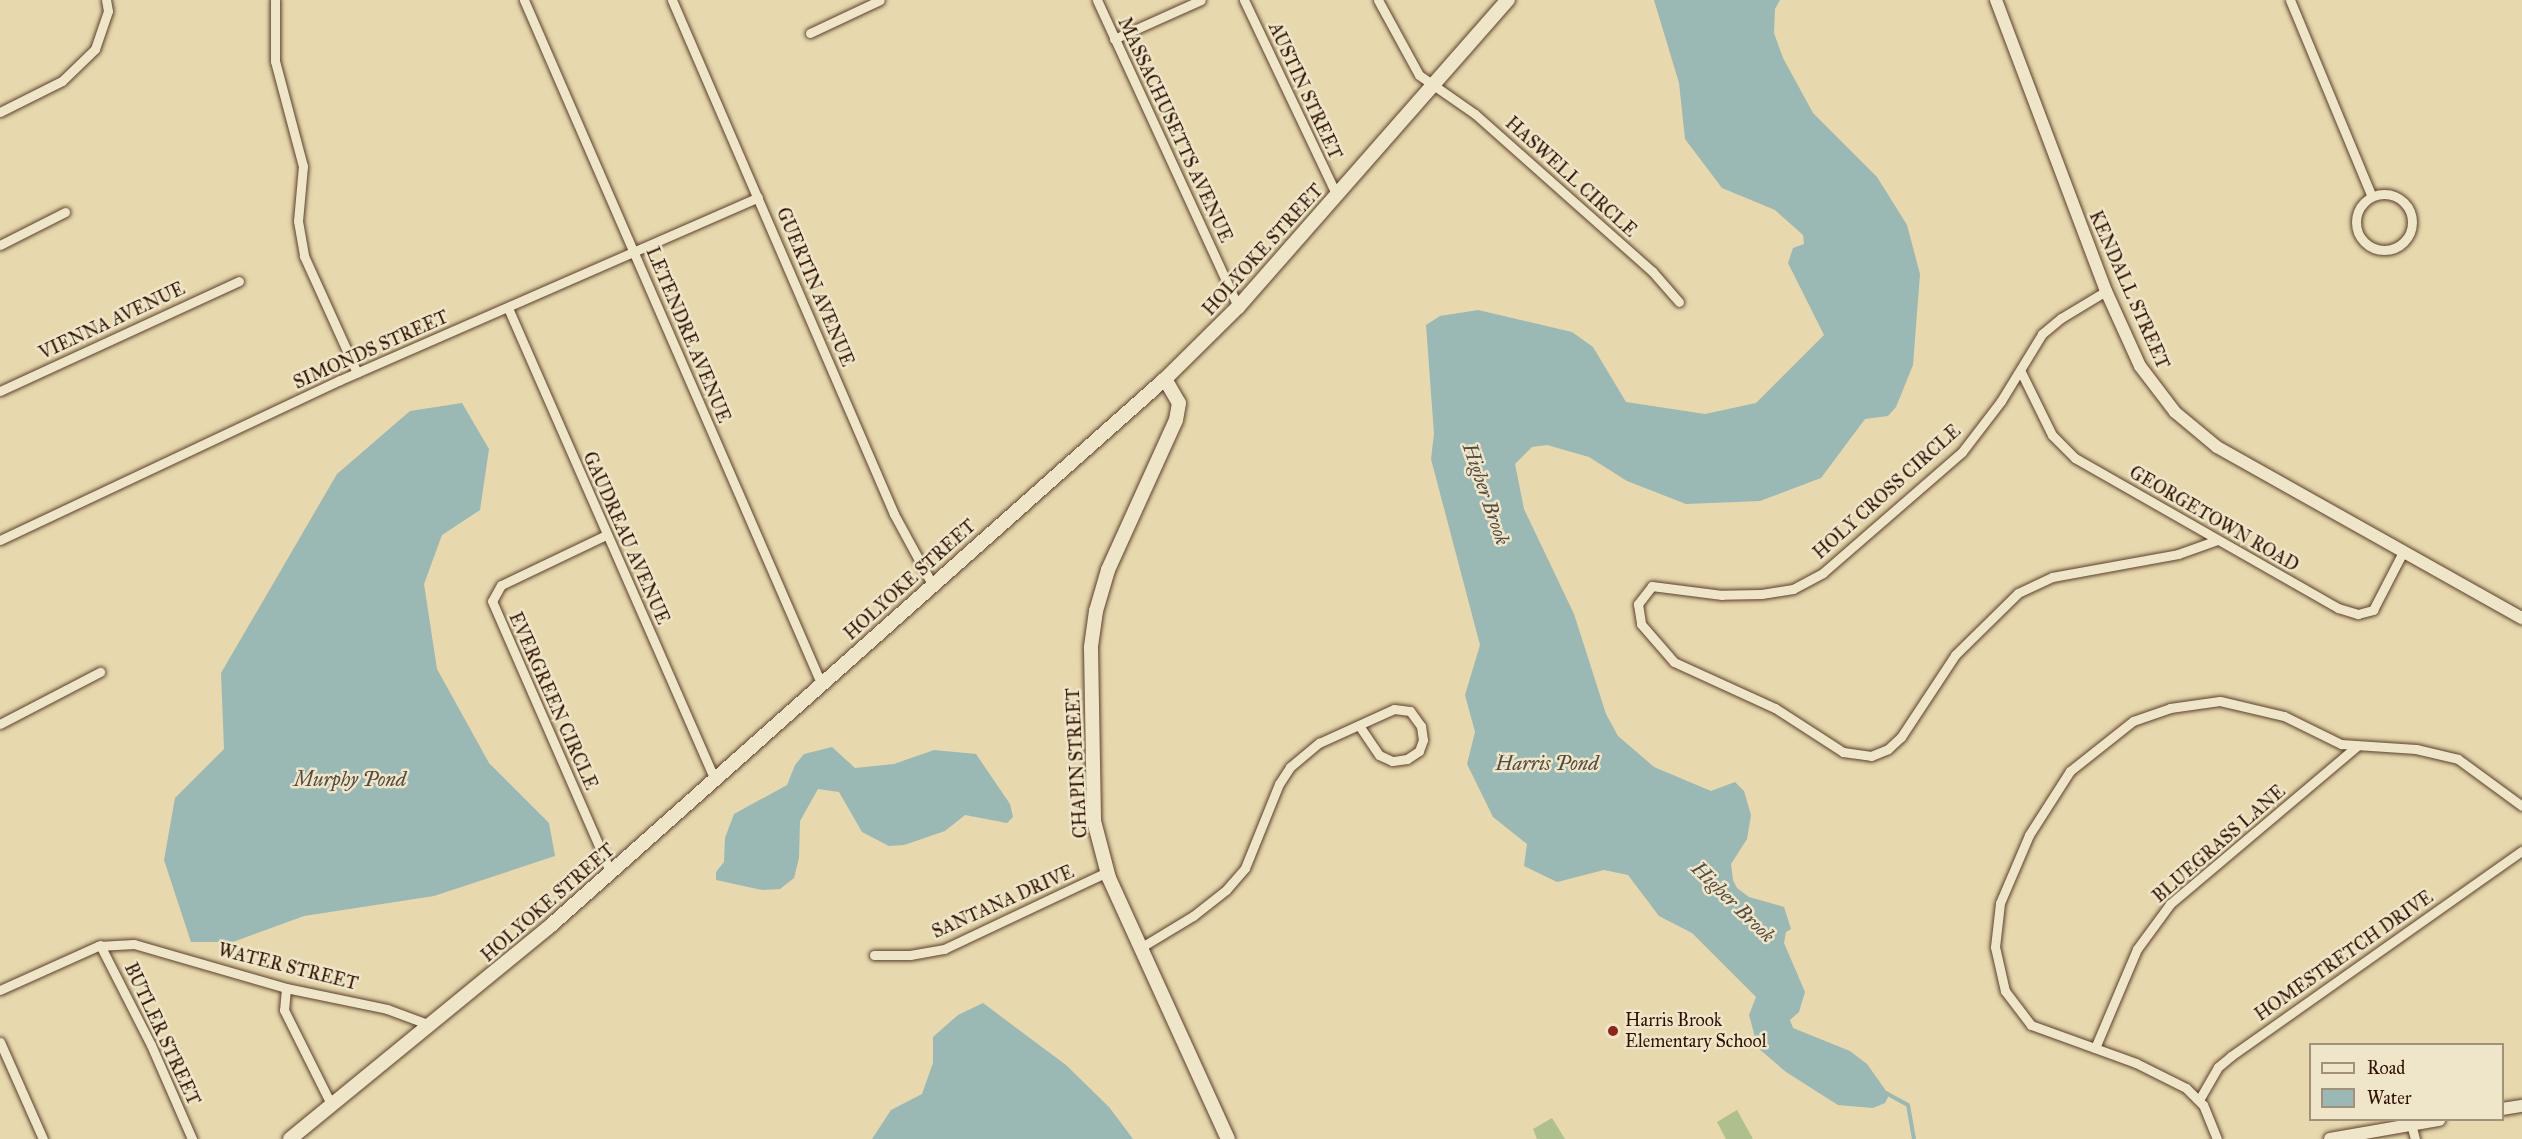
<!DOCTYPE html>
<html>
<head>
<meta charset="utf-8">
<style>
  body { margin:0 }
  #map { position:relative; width:2522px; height:1139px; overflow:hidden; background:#e7d8ad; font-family:"IM FELL Great Primer",serif }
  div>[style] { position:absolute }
  .green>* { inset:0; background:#afc08f }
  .water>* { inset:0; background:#9ab8b4 }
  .stream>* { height:4px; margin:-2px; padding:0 2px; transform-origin:2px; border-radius:2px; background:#9ab8b4 }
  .roads { filter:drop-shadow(0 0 2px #5c402c) drop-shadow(0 0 2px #5c402c) }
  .minor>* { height:9px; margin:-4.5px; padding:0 4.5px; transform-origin:4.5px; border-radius:4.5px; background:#efe6ca }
  .minor>.ring { margin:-4.5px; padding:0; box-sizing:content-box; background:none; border:9px solid #efe6ca; border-radius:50% }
  .tertiary>* { height:12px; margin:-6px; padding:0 6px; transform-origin:6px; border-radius:6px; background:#efe6ca }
  .secondary>* { height:14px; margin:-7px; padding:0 7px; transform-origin:7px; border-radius:7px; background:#efe6ca }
  .dots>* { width:16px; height:16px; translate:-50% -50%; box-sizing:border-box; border:3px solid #efe6ca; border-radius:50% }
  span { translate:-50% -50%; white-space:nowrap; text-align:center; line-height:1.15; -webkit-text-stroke:5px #efe6ca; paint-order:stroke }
  .street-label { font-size:18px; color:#2e0e01 }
  .poi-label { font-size:18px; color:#2e0e01 }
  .left { translate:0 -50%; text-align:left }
  .water-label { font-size:20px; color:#544a40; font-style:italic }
  .legend { position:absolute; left:2309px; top:1043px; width:195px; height:78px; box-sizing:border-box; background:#efe6ca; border:2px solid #a2907a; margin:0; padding:8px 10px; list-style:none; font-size:18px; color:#2e0e01 }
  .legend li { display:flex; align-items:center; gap:12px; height:30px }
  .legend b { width:30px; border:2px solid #a2907a }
</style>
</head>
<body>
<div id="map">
  <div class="green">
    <div style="clip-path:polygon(1737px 1110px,1753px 1139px,1726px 1139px,1717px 1122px)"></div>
    <div style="clip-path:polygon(1552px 1118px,1565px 1139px,1537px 1139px,1533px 1129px)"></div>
  </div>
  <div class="water">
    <div style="clip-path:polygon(1654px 0,1780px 0,1775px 9px,1774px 33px,1783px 58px,1813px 113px,1877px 177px,1907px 225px,1920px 274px,1913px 365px,1896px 407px,1888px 416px,1865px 419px,1821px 478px,1760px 501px,1686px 504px,1627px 481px,1589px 457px,1547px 445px,1532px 447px,1515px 464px,1524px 509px,1574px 614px,1606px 714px,1618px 736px,1654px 767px,1711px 791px,1735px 782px,1744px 791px,1751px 815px,1747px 839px,1731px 864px,1733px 880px,1737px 888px,1749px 897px,1784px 907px,1791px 929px,1786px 932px,1784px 943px,1805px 992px,1799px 1012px,1790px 1020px,1793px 1028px,1850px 1051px,1867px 1064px,1889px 1095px,1885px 1103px,1873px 1108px,1838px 1105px,1786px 1072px,1758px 1048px,1749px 1015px,1756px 997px,1692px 933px,1659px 916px,1628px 875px,1604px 870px,1557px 882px,1524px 866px,1527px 844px,1493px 817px,1467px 764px,1475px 732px,1465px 695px,1480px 645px,1431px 459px,1434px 434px,1426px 325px,1440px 316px,1478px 310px,1572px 332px,1593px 347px,1626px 402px,1705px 414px,1756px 403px,1824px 335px,1788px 263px,1793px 248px,1804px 244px,1803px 235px,1775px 210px,1722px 188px,1685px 139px,1679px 83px)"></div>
    <div style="clip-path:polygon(462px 403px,489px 449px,480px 510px,442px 535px,424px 584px,437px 669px,489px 763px,549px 823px,555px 856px,434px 896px,304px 916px,233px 942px,191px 942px,164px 860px,175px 798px,224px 749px,221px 673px,337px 474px,410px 411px)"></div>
    <div style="clip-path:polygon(832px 747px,855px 768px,894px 764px,934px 750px,976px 754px,1010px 804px,1013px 817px,1007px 823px,965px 815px,945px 831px,904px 845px,889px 846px,862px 832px,839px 792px,818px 789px,800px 821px,799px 858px,794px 878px,780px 889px,762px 890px,716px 880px,716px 872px,724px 862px,725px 838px,734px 814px,787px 785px,795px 765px,804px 754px)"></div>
    <div style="clip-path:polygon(983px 1003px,1066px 1065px,1109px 1107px,1133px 1139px,872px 1139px,891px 1110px,922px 1094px,933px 1063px,933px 1037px,958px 1015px)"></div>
  </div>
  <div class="stream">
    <div style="left:1886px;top:1093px;width:25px;rotate:29deg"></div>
    <div style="left:1908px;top:1105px;width:35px;rotate:80deg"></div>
  </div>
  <div class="roads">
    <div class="minor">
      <div style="left:275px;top:0;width:61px;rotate:90deg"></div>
      <div style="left:275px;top:61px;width:109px;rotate:75.1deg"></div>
      <div style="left:303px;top:166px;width:55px;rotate:95.2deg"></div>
      <div style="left:298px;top:221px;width:36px;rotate:80deg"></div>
      <div style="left:304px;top:256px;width:128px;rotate:65.6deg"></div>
      <div style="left:524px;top:0;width:745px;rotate:66.5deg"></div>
      <div style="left:672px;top:0;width:560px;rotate:66.64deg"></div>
      <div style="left:894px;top:514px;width:80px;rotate:61.5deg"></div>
      <div style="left:1097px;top:0;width:338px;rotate:65.3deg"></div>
      <div style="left:1244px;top:0;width:217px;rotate:64.6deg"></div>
      <div style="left:1378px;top:0;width:85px;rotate:61.3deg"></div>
      <div style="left:1419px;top:75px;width:68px;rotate:34.9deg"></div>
      <div style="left:1475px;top:114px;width:237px;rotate:41.6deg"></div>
      <div style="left:1652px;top:271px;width:41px;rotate:48.9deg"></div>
      <div style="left:2290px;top:0;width:211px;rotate:67.4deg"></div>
      <div style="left:810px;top:33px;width:77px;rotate:-25.2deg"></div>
      <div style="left:1114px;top:39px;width:95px;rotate:-24.1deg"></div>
      <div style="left:0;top:112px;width:69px;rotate:-26.6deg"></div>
      <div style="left:62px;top:81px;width:46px;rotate:-44.1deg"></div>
      <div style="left:95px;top:49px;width:40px;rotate:-71.1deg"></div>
      <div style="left:108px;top:11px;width:11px;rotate:-100deg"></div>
      <div class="ring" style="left:2356px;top:194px;width:47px;height:47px"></div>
      <div style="left:0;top:245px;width:73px;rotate:-26.9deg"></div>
      <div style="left:2106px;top:291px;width:52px;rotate:149deg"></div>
      <div style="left:2061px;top:318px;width:25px;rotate:140deg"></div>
      <div style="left:2042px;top:334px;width:79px;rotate:121.5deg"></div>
      <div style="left:2001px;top:401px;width:64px;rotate:127.4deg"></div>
      <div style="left:1962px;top:452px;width:184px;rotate:139deg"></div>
      <div style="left:1823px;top:573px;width:34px;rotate:152deg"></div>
      <div style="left:1793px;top:589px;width:32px;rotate:171deg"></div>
      <div style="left:1761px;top:594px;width:39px;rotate:179deg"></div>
      <div style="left:1722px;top:595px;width:71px;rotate:-172.7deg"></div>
      <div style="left:1652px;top:586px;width:23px;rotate:128deg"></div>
      <div style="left:1638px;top:604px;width:20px;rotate:81deg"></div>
      <div style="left:1641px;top:624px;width:50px;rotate:49deg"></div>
      <div style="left:1674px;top:662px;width:111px;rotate:24.5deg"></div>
      <div style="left:1775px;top:708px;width:81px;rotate:32.9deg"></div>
      <div style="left:1843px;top:752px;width:28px;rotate:8deg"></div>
      <div style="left:1871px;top:756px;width:18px;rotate:-22deg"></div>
      <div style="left:1888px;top:749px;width:18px;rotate:-43deg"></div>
      <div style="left:1901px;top:737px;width:98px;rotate:-56.6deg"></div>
      <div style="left:1955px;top:655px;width:88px;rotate:-44.5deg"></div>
      <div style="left:2018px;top:593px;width:38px;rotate:-25deg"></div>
      <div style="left:2052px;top:577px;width:128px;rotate:-10.3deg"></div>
      <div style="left:2178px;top:554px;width:41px;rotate:-19.7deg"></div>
      <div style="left:508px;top:308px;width:515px;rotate:66.32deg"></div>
      <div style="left:2021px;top:372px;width:70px;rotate:63.8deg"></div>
      <div style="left:2052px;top:435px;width:33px;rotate:45deg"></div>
      <div style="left:2075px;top:458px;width:303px;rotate:29.7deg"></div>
      <div style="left:2338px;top:608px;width:21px;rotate:17deg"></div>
      <div style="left:2358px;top:614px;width:16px;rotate:-15deg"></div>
      <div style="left:2373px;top:610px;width:65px;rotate:-62.7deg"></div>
      <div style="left:0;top:391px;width:263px;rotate:-24.7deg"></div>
      <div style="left:606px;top:535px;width:116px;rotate:154.5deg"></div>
      <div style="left:501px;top:585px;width:18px;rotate:119deg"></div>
      <div style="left:492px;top:601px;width:297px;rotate:66.4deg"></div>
      <div style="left:0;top:540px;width:376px;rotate:-25.2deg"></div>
      <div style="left:340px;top:380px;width:456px;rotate:-23.6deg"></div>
      <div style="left:0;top:724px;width:113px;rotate:-27.5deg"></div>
      <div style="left:100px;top:945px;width:112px;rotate:63deg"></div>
      <div style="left:151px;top:1045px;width:103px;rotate:66.4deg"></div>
      <div style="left:1140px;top:948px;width:62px;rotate:-31.1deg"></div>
      <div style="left:1193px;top:916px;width:42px;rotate:-38.2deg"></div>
      <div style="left:1226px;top:890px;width:29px;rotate:-49deg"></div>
      <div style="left:1245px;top:868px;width:91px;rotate:-68deg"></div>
      <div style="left:1279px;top:784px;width:20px;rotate:-57deg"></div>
      <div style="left:1290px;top:767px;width:38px;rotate:-40deg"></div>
      <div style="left:1319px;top:743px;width:82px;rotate:-24.4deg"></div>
      <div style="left:1394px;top:709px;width:16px;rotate:7deg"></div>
      <div style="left:1410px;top:711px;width:19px;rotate:54deg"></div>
      <div style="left:1421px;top:726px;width:14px;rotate:82deg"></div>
      <div style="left:1423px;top:740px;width:12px;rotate:110deg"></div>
      <div style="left:1419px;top:751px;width:14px;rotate:146deg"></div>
      <div style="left:1407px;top:759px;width:15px;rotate:172deg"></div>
      <div style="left:1392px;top:761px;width:14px;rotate:-155deg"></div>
      <div style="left:1379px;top:755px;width:36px;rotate:-124deg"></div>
      <div style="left:874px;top:955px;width:36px"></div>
      <div style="left:910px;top:955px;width:35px;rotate:-10deg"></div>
      <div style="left:944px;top:949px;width:180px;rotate:-25.3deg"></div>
      <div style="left:286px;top:988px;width:22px;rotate:95deg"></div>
      <div style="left:284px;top:1010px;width:107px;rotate:63.4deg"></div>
      <div style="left:0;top:990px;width:107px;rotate:-24.2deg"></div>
      <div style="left:98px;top:946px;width:36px;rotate:-3deg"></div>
      <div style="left:134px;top:944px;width:158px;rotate:16.1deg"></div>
      <div style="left:286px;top:988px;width:103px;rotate:11.7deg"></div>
      <div style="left:387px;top:1009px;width:46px;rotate:20.4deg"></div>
      <div style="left:0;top:1042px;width:106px;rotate:66.1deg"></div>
      <div style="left:2095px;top:1048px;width:108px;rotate:-67deg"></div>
      <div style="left:2137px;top:949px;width:56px;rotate:-53.7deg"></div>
      <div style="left:2170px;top:904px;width:245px;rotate:-40.2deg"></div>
      <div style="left:2199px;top:1100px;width:38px;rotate:-60deg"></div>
      <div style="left:2218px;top:1067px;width:17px;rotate:-40deg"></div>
      <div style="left:2231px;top:1056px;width:356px;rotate:-35.2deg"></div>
      <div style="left:2411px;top:1124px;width:16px;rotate:75deg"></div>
      <div style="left:2217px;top:1139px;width:37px;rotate:-112deg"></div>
      <div style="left:2203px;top:1105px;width:24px;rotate:-135deg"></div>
      <div style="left:2186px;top:1088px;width:56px;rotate:-153.4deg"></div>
      <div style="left:2136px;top:1063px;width:112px;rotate:-160.1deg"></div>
      <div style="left:2031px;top:1025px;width:43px;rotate:-127.4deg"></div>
      <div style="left:2005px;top:991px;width:45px;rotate:-102.8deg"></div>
      <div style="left:1995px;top:947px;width:44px;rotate:-83.5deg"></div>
      <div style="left:2000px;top:903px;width:74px;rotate:-66.9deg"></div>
      <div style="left:2029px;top:835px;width:76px;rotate:-57.4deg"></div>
      <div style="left:2070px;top:771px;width:80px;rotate:-38.4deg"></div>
      <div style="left:2133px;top:721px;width:39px;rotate:-19deg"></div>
      <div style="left:2170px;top:708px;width:50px;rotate:-8deg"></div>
      <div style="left:2220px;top:701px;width:66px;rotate:13.2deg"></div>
      <div style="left:2284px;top:716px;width:64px;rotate:26.2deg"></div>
      <div style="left:2341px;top:744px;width:75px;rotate:3.8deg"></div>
      <div style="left:2416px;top:749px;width:43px;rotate:13.4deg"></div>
      <div style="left:2458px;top:759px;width:79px;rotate:36.3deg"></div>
    </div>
    <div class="tertiary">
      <div style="left:1996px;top:0;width:311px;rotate:69.3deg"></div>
      <div style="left:2106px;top:291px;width:82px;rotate:65.6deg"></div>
      <div style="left:2140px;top:366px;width:58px;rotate:52.7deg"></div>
      <div style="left:2175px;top:412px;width:55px;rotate:39.8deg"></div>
      <div style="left:2217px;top:447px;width:350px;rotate:29.3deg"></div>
      <div style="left:2502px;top:1109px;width:20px;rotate:-9deg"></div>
      <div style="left:2330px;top:1139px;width:111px;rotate:-9.9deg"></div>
    </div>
    <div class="secondary">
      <div style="left:1165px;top:379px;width:28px;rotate:60deg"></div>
      <div style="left:1179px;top:403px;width:17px;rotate:100deg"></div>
      <div style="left:1176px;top:420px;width:165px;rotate:114.4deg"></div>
      <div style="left:1108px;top:570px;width:43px;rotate:106.3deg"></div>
      <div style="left:1096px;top:611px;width:37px;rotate:98deg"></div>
      <div style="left:1091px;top:648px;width:173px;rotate:89deg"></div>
      <div style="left:1094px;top:821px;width:59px;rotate:75.3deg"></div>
      <div style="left:1109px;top:878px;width:287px;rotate:65.5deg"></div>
      <div style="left:290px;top:1139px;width:335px;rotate:-39.3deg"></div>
      <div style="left:549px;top:927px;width:824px;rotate:-41.66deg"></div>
      <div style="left:1165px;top:379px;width:103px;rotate:-44.6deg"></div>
      <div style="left:1238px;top:307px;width:409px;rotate:-48.7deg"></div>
    </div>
  </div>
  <div class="dots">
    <div style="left:1613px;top:1031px;background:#8f2418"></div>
  </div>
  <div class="street-label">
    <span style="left:1305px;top:91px;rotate:65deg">AUSTIN STREET</span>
    <span style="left:1175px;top:130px;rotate:65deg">MASSACHUSETTS AVENUE</span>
    <span style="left:1571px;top:177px;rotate:42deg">HASWELL CIRCLE</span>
    <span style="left:1263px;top:250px;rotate:-48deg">HOLYOKE STREET</span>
    <span style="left:815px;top:287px;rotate:67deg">GUERTIN AVENUE</span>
    <span style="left:2129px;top:290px;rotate:66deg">KENDALL STREET</span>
    <span style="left:112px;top:321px;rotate:-25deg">VIENNA AVENUE</span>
    <span style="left:688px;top:335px;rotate:67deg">LETENDRE AVENUE</span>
    <span style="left:371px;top:350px;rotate:-24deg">SIMONDS STREET</span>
    <span style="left:1887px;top:492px;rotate:-42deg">HOLY CROSS CIRCLE</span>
    <span style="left:2214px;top:519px;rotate:30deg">GEORGETOWN ROAD</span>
    <span style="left:626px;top:538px;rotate:66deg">GAUDREAU AVENUE</span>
    <span style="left:910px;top:580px;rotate:-42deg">HOLYOKE STREET</span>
    <span style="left:553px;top:701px;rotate:66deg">EVERGREEN CIRCLE</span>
    <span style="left:1077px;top:763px;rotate:-93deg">CHAPIN STREET</span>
    <span style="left:2219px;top:844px;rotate:-41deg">BLUEGRASS LANE</span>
    <span style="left:1003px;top:902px;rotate:-24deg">SANTANA DRIVE</span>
    <span style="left:548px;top:903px;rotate:-41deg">HOLYOKE STREET</span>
    <span style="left:2344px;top:956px;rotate:-35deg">HOMESTRETCH DRIVE</span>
    <span style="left:288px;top:967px;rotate:14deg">WATER STREET</span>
    <span style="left:162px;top:1034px;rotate:65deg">BUTLER STREET</span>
  </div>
  <div class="poi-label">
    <span class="left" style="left:1625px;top:1031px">Harris Brook<br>Elementary School</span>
  </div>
  <div class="water-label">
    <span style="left:1486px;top:494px;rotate:71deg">Higher Brook</span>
    <span style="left:1547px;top:763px">Harris Pond</span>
    <span style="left:350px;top:779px">Murphy Pond</span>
    <span style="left:1733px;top:902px;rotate:44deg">Higher Brook</span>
  </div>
  <ul class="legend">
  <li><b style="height:8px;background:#efe6ca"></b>Road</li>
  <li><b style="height:16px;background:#9ab8b4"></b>Water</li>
  </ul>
</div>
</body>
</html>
